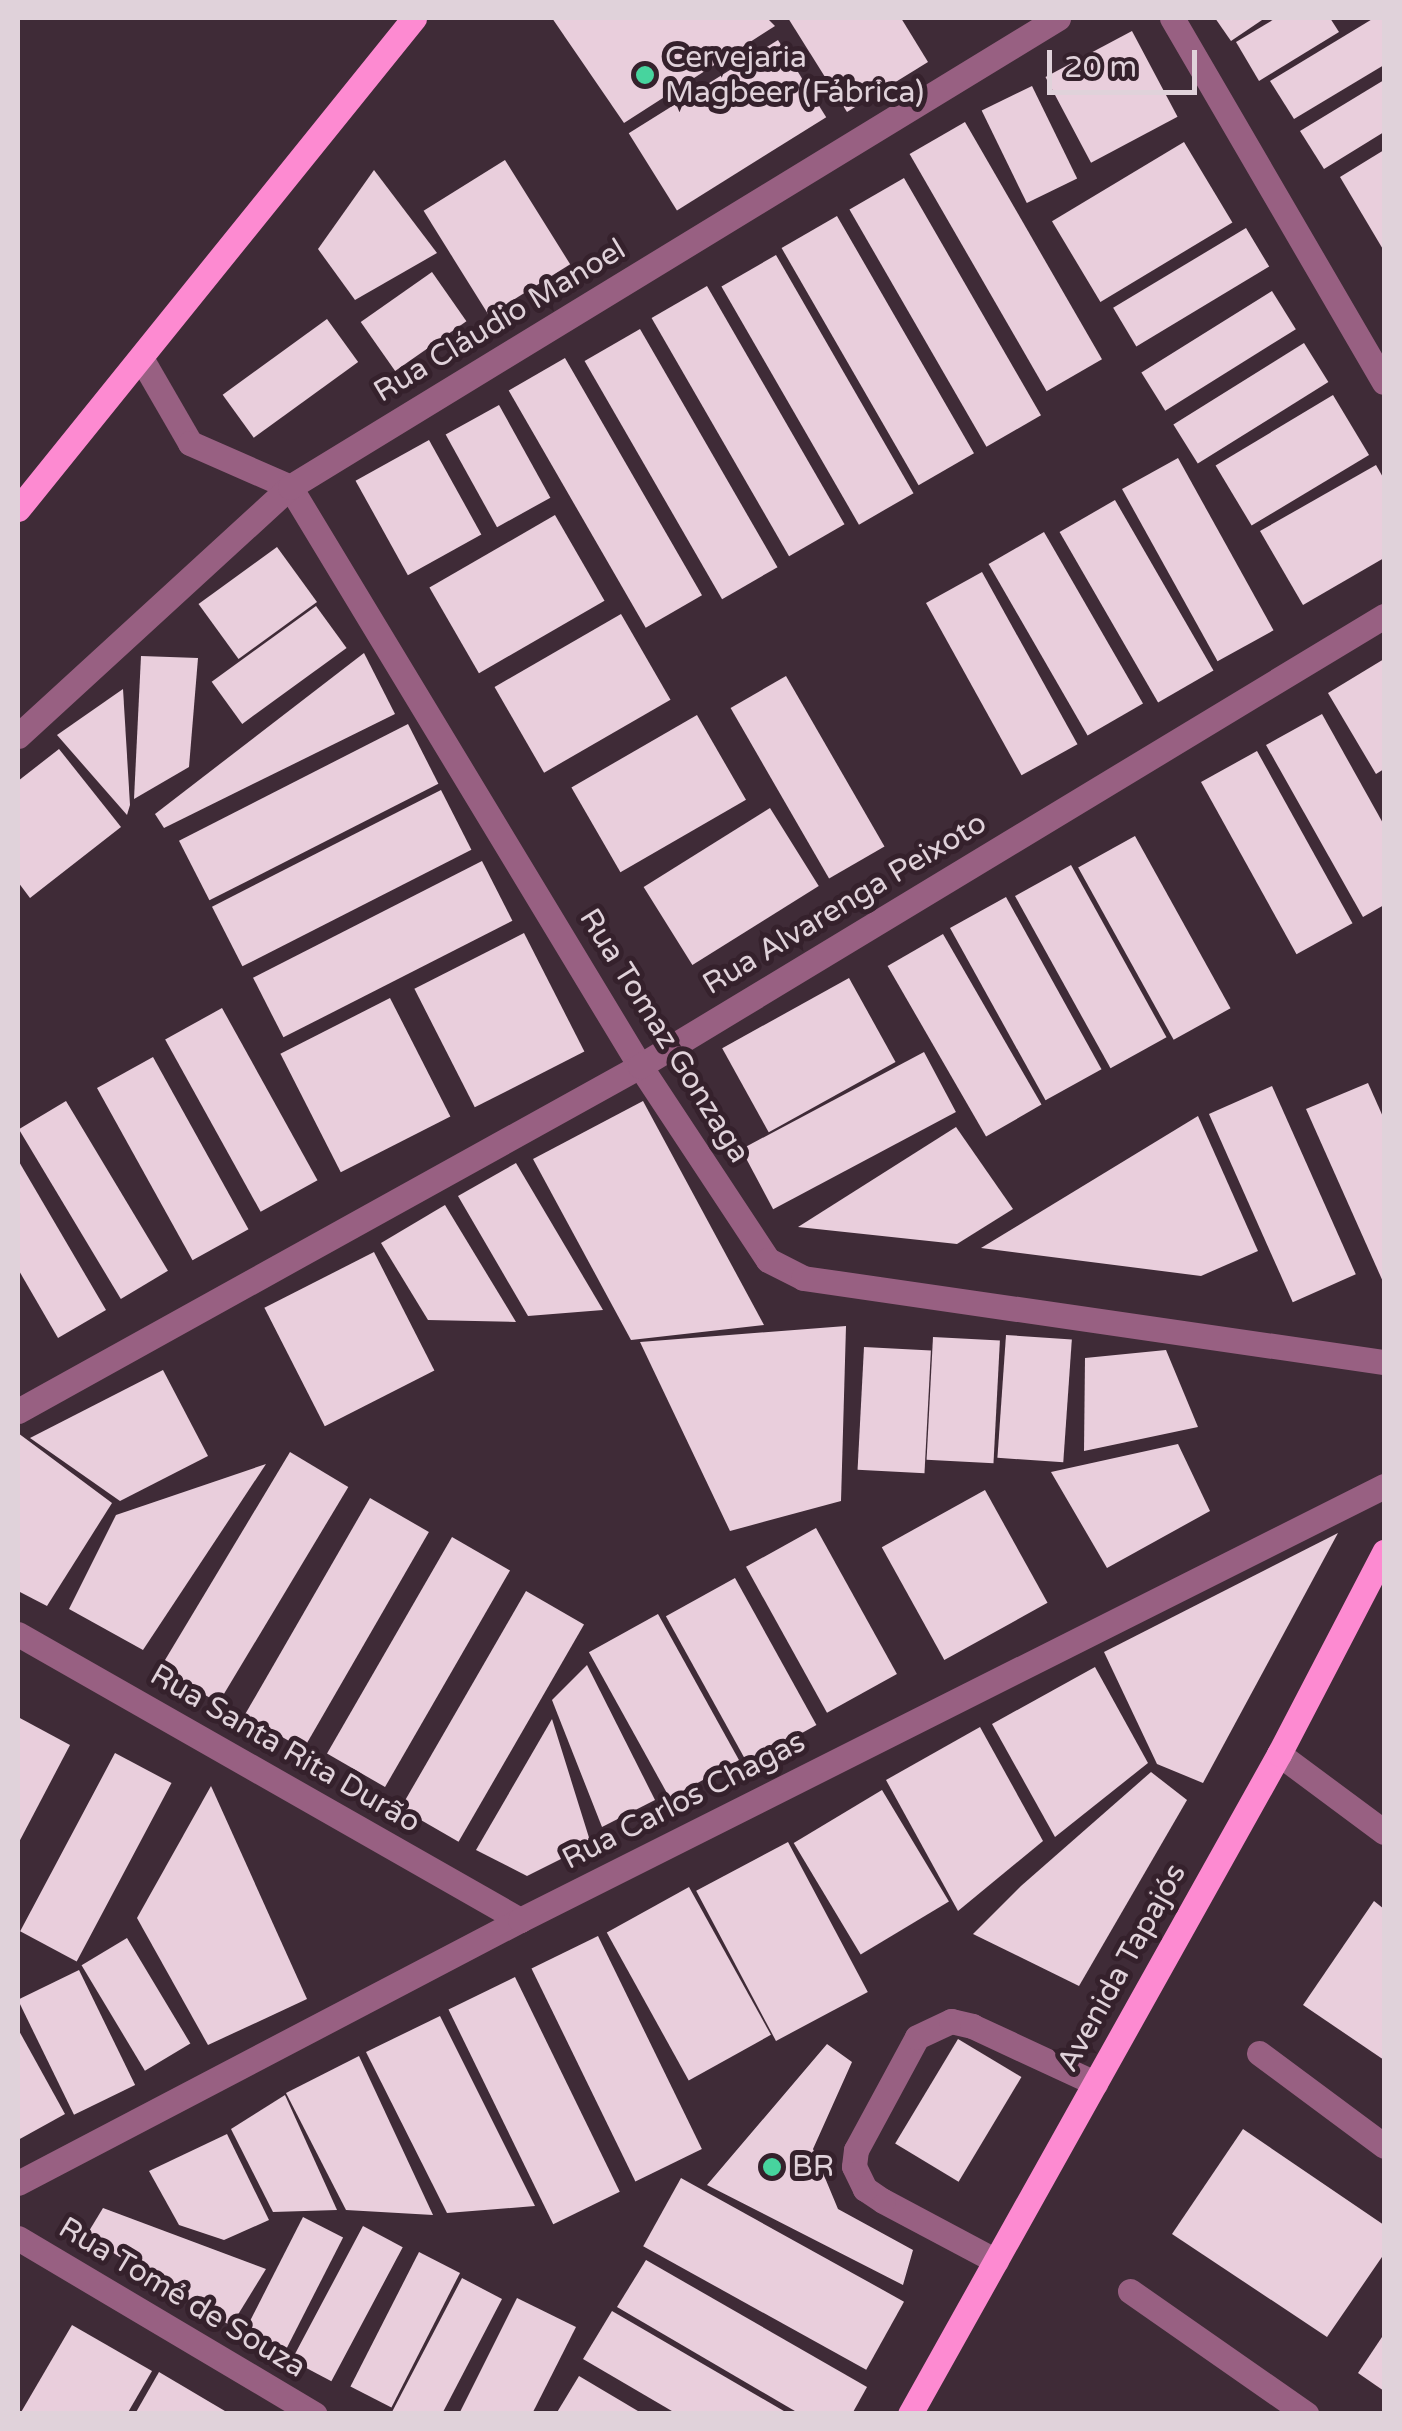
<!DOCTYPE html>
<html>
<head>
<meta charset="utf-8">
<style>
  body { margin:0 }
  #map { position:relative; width:1402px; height:2431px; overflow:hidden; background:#3f2b37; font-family:"Varela Round",sans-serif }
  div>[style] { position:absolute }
  .building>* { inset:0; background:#e9cedc; transform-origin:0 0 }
  .minor>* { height:25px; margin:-12.5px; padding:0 12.5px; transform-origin:12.5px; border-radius:12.5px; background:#986082 }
  .major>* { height:25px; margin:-12.5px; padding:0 12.5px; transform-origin:12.5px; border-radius:12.5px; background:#fd8ad1 }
  .dots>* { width:28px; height:28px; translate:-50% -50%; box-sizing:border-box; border:5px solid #35212c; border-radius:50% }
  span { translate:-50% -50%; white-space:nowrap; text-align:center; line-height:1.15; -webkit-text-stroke:10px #35212c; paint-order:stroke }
  .poi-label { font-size:30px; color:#e0d2da }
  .left { translate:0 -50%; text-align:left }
  .street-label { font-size:30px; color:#e0d2da }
  .frame { position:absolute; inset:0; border:20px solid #e0d2da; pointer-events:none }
  .scale { position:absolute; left:1047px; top:50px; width:150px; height:45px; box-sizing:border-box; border:5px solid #e0d2da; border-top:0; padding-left:12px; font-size:30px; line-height:35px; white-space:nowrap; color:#e0d2da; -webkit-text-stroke:8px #35212c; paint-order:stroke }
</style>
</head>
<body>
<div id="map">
  <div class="building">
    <div style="clip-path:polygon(552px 18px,767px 18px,775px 26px,624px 123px)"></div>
    <div style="clip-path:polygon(788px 18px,901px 18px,928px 62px,847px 112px)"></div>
    <div style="clip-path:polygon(1215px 18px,1265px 18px,1231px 41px)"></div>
    <div style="clip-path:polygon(1276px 18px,1330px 18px,1339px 32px,1259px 81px,1236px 42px)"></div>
    <div style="clip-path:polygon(1374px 18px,1384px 18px,1384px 65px,1294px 119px,1270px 81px)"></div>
    <div style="left:1132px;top:31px;width:97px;height:98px;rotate:62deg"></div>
    <div style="left:778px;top:40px;width:91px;height:176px;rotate:58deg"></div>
    <div style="clip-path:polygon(1384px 80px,1384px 132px,1324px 169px,1300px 131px)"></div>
    <div style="left:1032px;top:86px;width:103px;height:56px;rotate:64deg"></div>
    <div style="left:965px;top:122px;width:274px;height:64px;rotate:60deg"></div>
    <div style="left:1184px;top:142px;width:94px;height:154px;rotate:59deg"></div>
    <div style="clip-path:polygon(1384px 150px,1384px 251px,1340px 177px)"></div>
    <div style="left:505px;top:160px;width:123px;height:96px;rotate:58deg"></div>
    <div style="clip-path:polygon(374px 170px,437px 253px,355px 300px,318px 249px)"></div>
    <div style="left:904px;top:178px;width:274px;height:63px;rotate:60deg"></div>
    <div style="left:837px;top:216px;width:274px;height:64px;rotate:60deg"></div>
    <div style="left:1246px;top:228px;width:45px;height:155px;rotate:59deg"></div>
    <div style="left:776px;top:255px;width:275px;height:63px;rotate:60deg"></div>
    <div style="left:432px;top:272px;width:60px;height:87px;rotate:55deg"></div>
    <div style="left:707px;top:286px;width:275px;height:64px;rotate:60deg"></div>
    <div style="left:1272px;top:291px;width:45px;height:154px;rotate:58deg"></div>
    <div style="left:327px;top:319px;width:53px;height:129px;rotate:54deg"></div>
    <div style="left:640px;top:329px;width:275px;height:64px;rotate:60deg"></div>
    <div style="left:1304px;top:343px;width:46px;height:154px;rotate:58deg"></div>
    <div style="left:565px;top:358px;width:274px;height:65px;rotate:60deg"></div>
    <div style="left:1333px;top:395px;width:70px;height:137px;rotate:59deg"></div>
    <div style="left:499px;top:405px;width:106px;height:61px;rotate:61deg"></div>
    <div style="left:429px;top:440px;width:108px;height:84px;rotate:61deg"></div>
    <div style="left:1178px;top:458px;width:197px;height:64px;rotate:61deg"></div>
    <div style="clip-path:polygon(1376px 465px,1384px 479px,1384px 558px,1303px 605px,1260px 531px)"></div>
    <div style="left:1115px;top:500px;width:197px;height:64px;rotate:60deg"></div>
    <div style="left:555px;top:515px;width:99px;height:145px;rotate:60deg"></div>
    <div style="left:1044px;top:532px;width:198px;height:64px;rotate:60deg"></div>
    <div style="left:277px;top:547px;width:68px;height:97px;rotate:54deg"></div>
    <div style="left:982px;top:572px;width:197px;height:64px;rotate:61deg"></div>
    <div style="left:316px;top:606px;width:52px;height:129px;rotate:54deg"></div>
    <div style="left:621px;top:614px;width:99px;height:146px;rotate:60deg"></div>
    <div style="clip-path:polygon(364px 653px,395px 714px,164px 828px,155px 814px)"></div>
    <div style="clip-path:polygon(141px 656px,198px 658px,189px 767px,134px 799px)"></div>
    <div style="clip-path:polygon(1384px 659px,1384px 769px,1376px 774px,1328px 693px)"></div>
    <div style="left:786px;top:676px;width:197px;height:64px;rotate:60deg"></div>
    <div style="clip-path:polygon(123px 689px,130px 805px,127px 815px,57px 735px)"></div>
    <div style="clip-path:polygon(1322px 714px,1384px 825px,1384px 905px,1363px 917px,1266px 745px)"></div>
    <div style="left:697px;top:715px;width:98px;height:145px;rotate:60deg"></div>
    <div style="left:408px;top:724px;width:67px;height:257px;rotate:63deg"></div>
    <div style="clip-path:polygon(59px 749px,121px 827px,30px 898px,18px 882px,18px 781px)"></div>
    <div style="left:1257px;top:751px;width:197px;height:64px;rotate:61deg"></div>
    <div style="left:441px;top:790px;width:67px;height:257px;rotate:63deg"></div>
    <div style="left:770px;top:808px;width:92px;height:149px;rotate:58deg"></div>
    <div style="left:1135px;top:836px;width:197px;height:65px;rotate:61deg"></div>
    <div style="left:482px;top:861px;width:67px;height:257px;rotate:63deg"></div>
    <div style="left:1071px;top:865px;width:197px;height:64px;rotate:61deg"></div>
    <div style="left:1006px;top:897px;width:197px;height:64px;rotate:61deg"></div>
    <div style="left:524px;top:933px;width:133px;height:123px;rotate:63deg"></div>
    <div style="left:943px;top:934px;width:197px;height:64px;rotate:60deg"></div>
    <div style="left:849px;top:978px;width:96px;height:145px;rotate:61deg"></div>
    <div style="left:390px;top:998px;width:133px;height:123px;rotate:63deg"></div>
    <div style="left:222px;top:1008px;width:197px;height:65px;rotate:61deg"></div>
    <div style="left:924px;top:1052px;width:68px;height:207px;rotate:62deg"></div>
    <div style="left:153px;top:1057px;width:197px;height:64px;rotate:61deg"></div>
    <div style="clip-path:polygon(1368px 1083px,1384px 1119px,1384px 1284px,1306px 1109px)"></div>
    <div style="left:1272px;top:1086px;width:206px;height:69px;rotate:66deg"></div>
    <div style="left:66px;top:1101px;width:198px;height:55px;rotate:59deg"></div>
    <div style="clip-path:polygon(643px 1101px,764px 1325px,631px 1340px,533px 1159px)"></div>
    <div style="clip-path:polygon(1198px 1116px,1258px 1251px,1201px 1276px,981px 1248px)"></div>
    <div style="clip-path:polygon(956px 1127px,1013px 1209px,957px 1244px,798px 1227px)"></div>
    <div style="clip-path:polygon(18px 1160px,106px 1310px,58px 1338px,18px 1269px)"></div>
    <div style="clip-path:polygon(516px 1163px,603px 1310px,528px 1316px,458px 1196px)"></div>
    <div style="clip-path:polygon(445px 1205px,516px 1322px,428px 1320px,381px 1243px)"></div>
    <div style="left:374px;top:1252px;width:133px;height:123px;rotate:63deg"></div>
    <div style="clip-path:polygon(846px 1326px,841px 1501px,730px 1531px,640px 1342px)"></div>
    <div style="left:1006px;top:1335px;width:66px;height:123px;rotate:4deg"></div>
    <div style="left:933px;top:1337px;width:67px;height:123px;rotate:3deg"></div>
    <div style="left:864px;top:1347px;width:67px;height:123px;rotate:3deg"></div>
    <div style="clip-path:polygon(1166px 1350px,1198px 1427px,1084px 1451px,1085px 1358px)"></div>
    <div style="clip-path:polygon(163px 1370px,208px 1456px,120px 1501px,30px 1438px)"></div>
    <div style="clip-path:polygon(18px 1433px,112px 1503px,47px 1606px,18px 1591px)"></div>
    <div style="clip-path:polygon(1178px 1444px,1210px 1511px,1107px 1568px,1051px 1472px)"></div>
    <div style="left:290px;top:1452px;width:68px;height:252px;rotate:31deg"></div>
    <div style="clip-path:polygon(266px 1464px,143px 1650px,69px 1609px,116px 1515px)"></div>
    <div style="left:985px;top:1490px;width:129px;height:118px;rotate:61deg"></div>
    <div style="left:370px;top:1498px;width:68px;height:251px;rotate:30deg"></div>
    <div style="left:816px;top:1528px;width:167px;height:80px;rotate:61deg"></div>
    <div style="clip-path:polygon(1338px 1533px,1203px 1783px,1157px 1764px,1104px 1652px)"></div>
    <div style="left:452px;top:1537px;width:67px;height:250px;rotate:30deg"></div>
    <div style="left:735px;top:1578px;width:168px;height:79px;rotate:61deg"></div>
    <div style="left:526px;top:1591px;width:67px;height:251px;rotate:30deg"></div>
    <div style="left:658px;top:1614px;width:167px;height:79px;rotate:61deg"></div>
    <div style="clip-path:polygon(587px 1665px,655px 1800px,602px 1827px,552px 1700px)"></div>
    <div style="clip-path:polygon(1095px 1667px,1148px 1763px,1055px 1837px,992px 1724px)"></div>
    <div style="clip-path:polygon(18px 1717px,70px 1745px,18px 1844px)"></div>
    <div style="clip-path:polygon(552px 1719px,591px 1844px,527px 1876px,476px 1850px)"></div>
    <div style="clip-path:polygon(980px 1727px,1043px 1841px,958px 1911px,886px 1780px)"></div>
    <div style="left:115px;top:1753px;width:64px;height:202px;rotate:28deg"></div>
    <div style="clip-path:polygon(1151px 1772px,1187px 1800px,1079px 1986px,973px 1934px,1021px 1886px)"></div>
    <div style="clip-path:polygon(211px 1786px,307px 1999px,208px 2045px,137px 1918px)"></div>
    <div style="left:882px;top:1790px;width:130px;height:103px;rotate:59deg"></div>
    <div style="left:788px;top:1842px;width:170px;height:104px;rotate:62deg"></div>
    <div style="left:689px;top:1887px;width:169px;height:94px;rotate:61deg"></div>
    <div style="clip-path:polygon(1374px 1901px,1384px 1909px,1384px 2060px,1303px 2005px)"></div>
    <div style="left:598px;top:1936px;width:237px;height:74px;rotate:64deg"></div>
    <div style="left:127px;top:1938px;width:123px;height:53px;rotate:59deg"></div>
    <div style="left:79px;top:1970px;width:128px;height:68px;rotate:64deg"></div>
    <div style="left:515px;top:1977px;width:239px;height:74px;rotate:64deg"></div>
    <div style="clip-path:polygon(440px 2016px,535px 2206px,447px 2213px,366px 2052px)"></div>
    <div style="clip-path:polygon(18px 2029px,65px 2114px,18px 2140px)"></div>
    <div style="left:958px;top:2039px;width:74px;height:122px;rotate:31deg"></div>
    <div style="clip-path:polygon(827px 2044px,852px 2062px,813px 2149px,838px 2209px,913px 2250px,903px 2285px,707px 2185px)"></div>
    <div style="clip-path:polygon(359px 2056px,433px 2215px,346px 2210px,286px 2093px)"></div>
    <div style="clip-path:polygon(285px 2095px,337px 2210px,273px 2212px,231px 2129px)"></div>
    <div style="clip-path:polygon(1243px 2129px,1384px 2225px,1384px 2254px,1327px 2337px,1172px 2234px)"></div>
    <div style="clip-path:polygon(227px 2134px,269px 2220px,224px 2240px,179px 2225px,149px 2171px)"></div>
    <div style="left:681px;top:2178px;width:255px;height:78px;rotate:29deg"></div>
    <div style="clip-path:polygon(103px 2208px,266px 2269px,231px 2326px,86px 2236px)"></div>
    <div style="left:303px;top:2217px;width:45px;height:133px;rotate:27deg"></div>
    <div style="left:363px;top:2226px;width:45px;height:152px;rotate:28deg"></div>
    <div style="left:419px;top:2252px;width:46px;height:151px;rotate:27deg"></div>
    <div style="clip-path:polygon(646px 2260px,867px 2387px,852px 2414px,800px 2414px,617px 2307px)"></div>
    <div style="clip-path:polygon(462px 2278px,502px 2299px,442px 2414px,396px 2414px,392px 2412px)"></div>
    <div style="clip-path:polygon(517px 2298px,576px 2327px,532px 2414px,459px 2414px)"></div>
    <div style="clip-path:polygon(612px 2311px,789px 2414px,677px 2414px,583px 2359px)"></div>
    <div style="clip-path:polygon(72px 2325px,152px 2371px,127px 2414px,20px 2414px)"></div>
    <div style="clip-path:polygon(1384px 2334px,1384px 2391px,1358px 2373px)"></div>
    <div style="clip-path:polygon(159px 2372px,230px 2414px,135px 2414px)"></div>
    <div style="clip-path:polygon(579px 2376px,643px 2414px,556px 2414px)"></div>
  </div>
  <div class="minor">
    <div style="left:1172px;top:18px;width:421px;rotate:59.8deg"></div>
    <div style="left:141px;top:358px;width:98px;rotate:60deg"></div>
    <div style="left:190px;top:443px;width:109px;rotate:23.7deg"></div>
    <div style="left:290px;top:487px;width:677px;rotate:58.85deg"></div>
    <div style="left:640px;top:1066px;width:232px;rotate:56.6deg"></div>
    <div style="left:768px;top:1260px;width:39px;rotate:27deg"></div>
    <div style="left:803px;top:1278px;width:587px;rotate:8.23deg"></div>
    <div style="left:18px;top:736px;width:369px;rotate:-42.5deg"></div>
    <div style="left:290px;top:487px;width:900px;rotate:-31.41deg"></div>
    <div style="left:18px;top:1411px;width:711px;rotate:-29.02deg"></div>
    <div style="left:640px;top:1066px;width:870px;rotate:-31.17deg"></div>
    <div style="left:18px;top:1634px;width:578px;rotate:29.67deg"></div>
    <div style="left:1279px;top:1754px;width:131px;rotate:36.6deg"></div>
    <div style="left:1259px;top:2053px;width:156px;rotate:36.6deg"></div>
    <div style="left:18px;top:2183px;width:567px;rotate:-27.65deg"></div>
    <div style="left:520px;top:1920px;width:967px;rotate:-26.67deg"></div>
    <div style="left:18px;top:2238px;width:345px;rotate:30.7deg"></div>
    <div style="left:996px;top:2261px;width:128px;rotate:-152deg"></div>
    <div style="left:883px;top:2201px;width:22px;rotate:-146deg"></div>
    <div style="left:865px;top:2189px;width:25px;rotate:-116deg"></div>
    <div style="left:854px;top:2166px;width:16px;rotate:-83deg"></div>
    <div style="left:856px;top:2150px;width:128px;rotate:-61.6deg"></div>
    <div style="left:917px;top:2037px;width:38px;rotate:-25deg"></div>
    <div style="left:951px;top:2021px;width:22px;rotate:13deg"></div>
    <div style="left:972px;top:2026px;width:136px;rotate:24.9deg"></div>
    <div style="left:1130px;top:2291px;width:215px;rotate:34.9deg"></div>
  </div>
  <div class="major">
    <div style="left:18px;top:509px;width:631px;rotate:-51.11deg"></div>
    <div style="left:910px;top:2414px;width:756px;rotate:-60.79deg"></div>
    <div style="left:1279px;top:1754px;width:228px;rotate:-62.5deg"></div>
  </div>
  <div class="dots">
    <div style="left:645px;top:75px;background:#47d49e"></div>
    <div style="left:772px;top:2167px;background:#47d49e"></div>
  </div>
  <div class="poi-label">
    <span class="left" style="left:665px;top:75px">Cervejaria<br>Magbeer (Fábrica)</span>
    <span class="left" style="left:792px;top:2167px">BR</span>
  </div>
  <div class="street-label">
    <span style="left:500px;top:321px;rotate:-31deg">Rua Cláudio Manoel</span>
    <span style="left:845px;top:904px;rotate:-31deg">Rua Alvarenga Peixoto</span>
    <span style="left:664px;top:1036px;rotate:58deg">Rua Tomaz Gonzaga</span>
    <span style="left:285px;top:1749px;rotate:30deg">Rua Santa Rita Durão</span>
    <span style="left:684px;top:1801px;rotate:-27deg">Rua Carlos Chagas</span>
    <span style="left:1122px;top:1968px;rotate:-61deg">Avenida Tapajós</span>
    <span style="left:182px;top:2298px;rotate:31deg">Rua Tomé de Souza</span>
  </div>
  <div class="frame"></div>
  <div class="scale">20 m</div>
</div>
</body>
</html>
